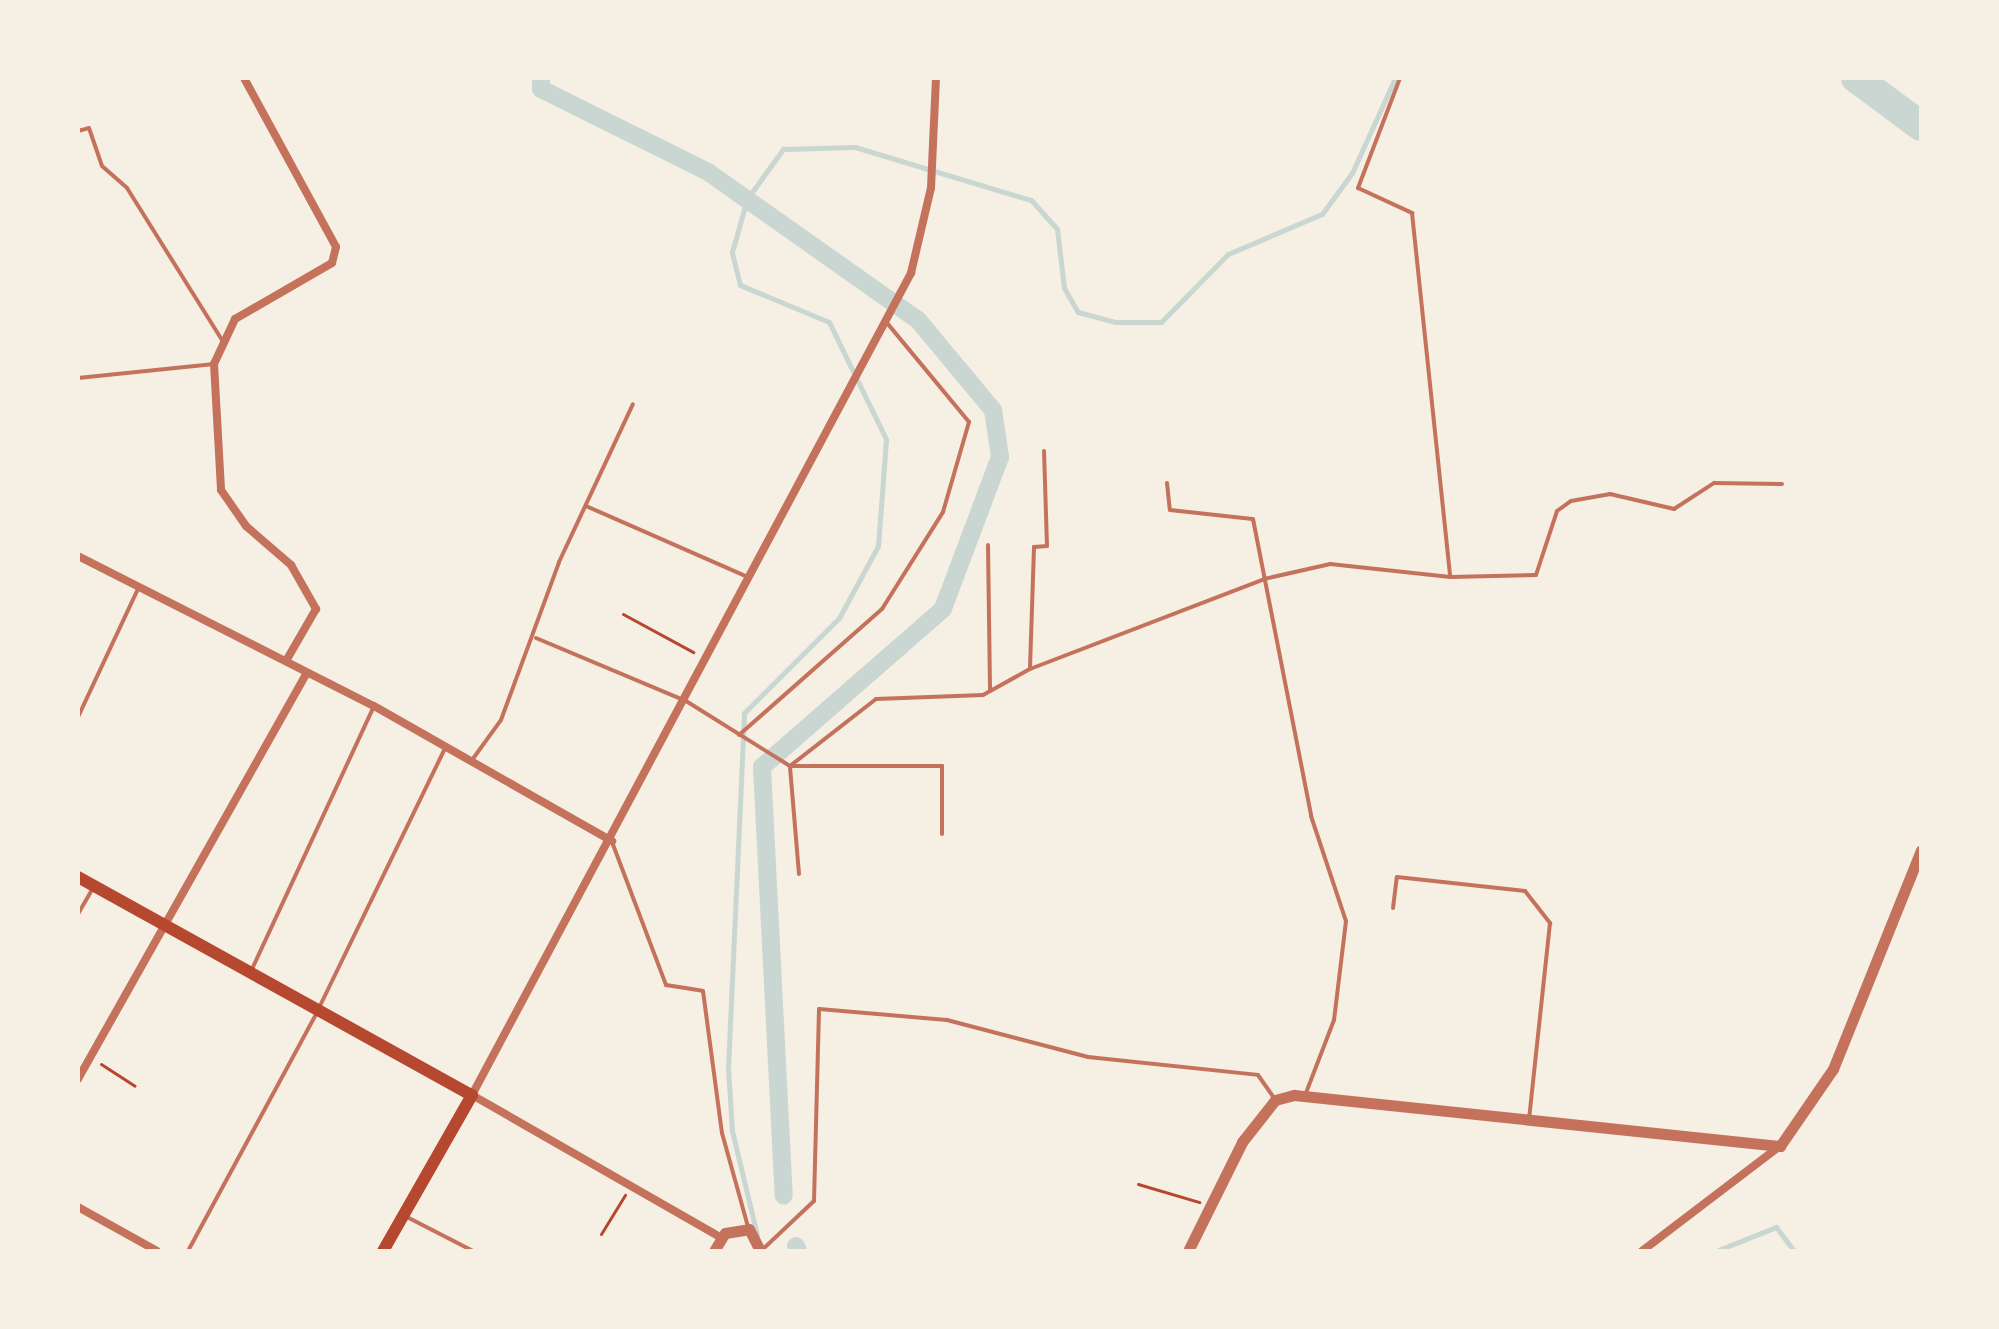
<!DOCTYPE html>
<html>
<head>
<meta charset="utf-8">
<style>
  body { margin:0 }
  #map { position:relative; width:1999px; height:1329px; overflow:hidden; background:#f6efe4; font-family:Jost,sans-serif }
  div>[style] { position:absolute }
  .stream>* { height:5px; margin:-2.5px; padding:0 2.5px; transform-origin:2.5px; border-radius:2.5px; background:#c9d6d2 }
  .canal>* { height:18px; margin:-9px; padding:0 9px; transform-origin:9px; border-radius:9px; background:#c9d6d2 }
  .river>* { height:30px; margin:-15px; padding:0 15px; transform-origin:15px; border-radius:15px; background:#c9d6d2 }
  .path>* { height:3px; margin:-1.5px; padding:0 1.5px; transform-origin:1.5px; border-radius:1.5px; background:#b5482f }
  .service>* { height:4px; margin:-2px; padding:0 2px; transform-origin:2px; border-radius:2px; background:#c5725c }
  .minor>* { height:8px; margin:-4px; padding:0 4px; transform-origin:4px; border-radius:4px; background:#c5725c }
  .tertiary>* { height:11px; margin:-5.5px; padding:0 5.5px; transform-origin:5.5px; border-radius:5.5px; background:#c5725c }
  .secondary>* { height:12px; margin:-6px; padding:0 6px; transform-origin:6px; border-radius:6px; background:#b5482f }
  span { translate:-50% -50%; white-space:nowrap; text-align:center; line-height:1.15; -webkit-text-stroke:8px #f6efe4; paint-order:stroke }
  .frame { position:absolute; inset:0; border:80px solid #f6efe4; pointer-events:none }
</style>
</head>
<body>
<div id="map">
  <div class="stream">
    <div style="left:757px;top:1235px;width:107px;rotate:-103.5deg"></div>
    <div style="left:732px;top:1131px;width:63px;rotate:-93.6deg"></div>
    <div style="left:728px;top:1068px;width:355px;rotate:-87.4deg"></div>
    <div style="left:744px;top:713px;width:134px;rotate:-45deg"></div>
    <div style="left:839px;top:618px;width:82px;rotate:-61.6deg"></div>
    <div style="left:878px;top:546px;width:107px;rotate:-85.7deg"></div>
    <div style="left:886px;top:439px;width:130px;rotate:-116deg"></div>
    <div style="left:829px;top:322px;width:96px;rotate:-157.4deg"></div>
    <div style="left:740px;top:285px;width:34px;rotate:-104deg"></div>
    <div style="left:732px;top:252px;width:55px;rotate:-74.2deg"></div>
    <div style="left:747px;top:199px;width:62px;rotate:-54.2deg"></div>
    <div style="left:783px;top:149px;width:72px;rotate:-1.6deg"></div>
    <div style="left:855px;top:147px;width:184px;rotate:16.8deg"></div>
    <div style="left:1031px;top:200px;width:39px;rotate:48deg"></div>
    <div style="left:1057px;top:229px;width:59px;rotate:83.2deg"></div>
    <div style="left:1064px;top:288px;width:28px;rotate:60deg"></div>
    <div style="left:1078px;top:312px;width:38px;rotate:15deg"></div>
    <div style="left:1115px;top:322px;width:46px"></div>
    <div style="left:1161px;top:322px;width:95px;rotate:-45.4deg"></div>
    <div style="left:1228px;top:254px;width:102px;rotate:-23.1deg"></div>
    <div style="left:1322px;top:214px;width:51px;rotate:-53.8deg"></div>
    <div style="left:1352px;top:173px;width:104px;rotate:-65.6deg"></div>
    <div style="left:1716px;top:1251px;width:65px;rotate:-21.8deg"></div>
    <div style="left:1776px;top:1227px;width:30px;rotate:53deg"></div>
  </div>
  <div class="canal">
    <div style="left:541px;top:78px;width:11px;rotate:90deg"></div>
    <div style="left:541px;top:89px;width:186px;rotate:26.4deg"></div>
    <div style="left:708px;top:172px;width:257px;rotate:35.2deg"></div>
    <div style="left:918px;top:320px;width:117px;rotate:50.2deg"></div>
    <div style="left:993px;top:410px;width:48px;rotate:81.5deg"></div>
    <div style="left:1000px;top:457px;width:162px;rotate:110.6deg"></div>
    <div style="left:943px;top:609px;width:240px;rotate:138.9deg"></div>
    <div style="left:762px;top:767px;width:429px;rotate:87.1deg"></div>
    <div style="left:796px;top:1246px;width:5px;rotate:68deg"></div>
  </div>
  <div class="river">
    <div style="left:1856px;top:78px;width:81px;rotate:36.4deg"></div>
  </div>
  <div class="path">
    <div style="left:623px;top:614px;width:80px;rotate:28.5deg"></div>
    <div style="left:101px;top:1064px;width:40px;rotate:32.9deg"></div>
    <div style="left:1138px;top:1184px;width:64px;rotate:16.4deg"></div>
    <div style="left:601px;top:1234px;width:46px;rotate:-58.4deg"></div>
  </div>
  <div class="service">
    <div style="left:1400px;top:78px;width:118px;rotate:110.9deg"></div>
    <div style="left:1358px;top:188px;width:60px;rotate:24.8deg"></div>
    <div style="left:1412px;top:213px;width:366px;rotate:84deg"></div>
    <div style="left:78px;top:131px;width:11px;rotate:-15deg"></div>
    <div style="left:89px;top:128px;width:40px;rotate:71.1deg"></div>
    <div style="left:102px;top:166px;width:33px;rotate:41deg"></div>
    <div style="left:127px;top:188px;width:179px;rotate:58deg"></div>
    <div style="left:78px;top:378px;width:137px;rotate:-5.9deg"></div>
    <div style="left:1167px;top:483px;width:27px;rotate:84deg"></div>
    <div style="left:1170px;top:510px;width:83px;rotate:6.2deg"></div>
    <div style="left:1253px;top:519px;width:303px;rotate:78.9deg"></div>
    <div style="left:1311px;top:816px;width:111px;rotate:71.6deg"></div>
    <div style="left:1346px;top:921px;width:100px;rotate:96.9deg"></div>
    <div style="left:1334px;top:1020px;width:78px;rotate:111deg"></div>
    <div style="left:586px;top:506px;width:177px;rotate:23.7deg"></div>
    <div style="left:988px;top:545px;width:145px;rotate:89.2deg"></div>
    <div style="left:536px;top:638px;width:163px;rotate:22.8deg"></div>
    <div style="left:686px;top:701px;width:123px;rotate:32deg"></div>
    <div style="left:790px;top:766px;width:152px"></div>
    <div style="left:942px;top:766px;width:68px;rotate:90deg"></div>
    <div style="left:1030px;top:668px;width:121px;rotate:-88.1deg"></div>
    <div style="left:1034px;top:547px;width:13px;rotate:-4deg"></div>
    <div style="left:1047px;top:546px;width:95px;rotate:-91.8deg"></div>
    <div style="left:78px;top:717px;width:139px;rotate:-64.9deg"></div>
    <div style="left:739px;top:735px;width:191px;rotate:-41.4deg"></div>
    <div style="left:882px;top:609px;width:115px;rotate:-57.8deg"></div>
    <div style="left:943px;top:512px;width:94px;rotate:-73.9deg"></div>
    <div style="left:969px;top:422px;width:129px;rotate:-129.6deg"></div>
    <div style="left:472px;top:760px;width:49px;rotate:-54.1deg"></div>
    <div style="left:501px;top:720px;width:168px;rotate:-69.8deg"></div>
    <div style="left:559px;top:562px;width:174px;rotate:-64.9deg"></div>
    <div style="left:612px;top:842px;width:153px;rotate:69.3deg"></div>
    <div style="left:666px;top:985px;width:37px;rotate:9deg"></div>
    <div style="left:703px;top:991px;width:143px;rotate:82.4deg"></div>
    <div style="left:722px;top:1133px;width:98px;rotate:74.5deg"></div>
    <div style="left:799px;top:874px;width:108px;rotate:-94.8deg"></div>
    <div style="left:790px;top:766px;width:109px;rotate:-37.9deg"></div>
    <div style="left:876px;top:699px;width:107px;rotate:-2.1deg"></div>
    <div style="left:983px;top:695px;width:54px;rotate:-29deg"></div>
    <div style="left:1030px;top:669px;width:251px;rotate:-21deg"></div>
    <div style="left:1264px;top:579px;width:68px;rotate:-12.8deg"></div>
    <div style="left:1330px;top:564px;width:121px;rotate:6.2deg"></div>
    <div style="left:1450px;top:577px;width:86px;rotate:-1.3deg"></div>
    <div style="left:1536px;top:575px;width:67px;rotate:-71.8deg"></div>
    <div style="left:1557px;top:511px;width:17px;rotate:-36deg"></div>
    <div style="left:1571px;top:501px;width:40px;rotate:-10deg"></div>
    <div style="left:1610px;top:494px;width:66px;rotate:13.2deg"></div>
    <div style="left:1674px;top:509px;width:48px;rotate:-33deg"></div>
    <div style="left:1714px;top:483px;width:68px;rotate:0.8deg"></div>
    <div style="left:1393px;top:908px;width:31px;rotate:-83deg"></div>
    <div style="left:1397px;top:877px;width:129px;rotate:6.2deg"></div>
    <div style="left:1525px;top:891px;width:41px;rotate:52deg"></div>
    <div style="left:1550px;top:923px;width:196px;rotate:96.1deg"></div>
    <div style="left:78px;top:914px;width:30px;rotate:-60deg"></div>
    <div style="left:252px;top:969px;width:290px;rotate:-65.1deg"></div>
    <div style="left:405px;top:1216px;width:76px;rotate:27.2deg"></div>
    <div style="left:763px;top:1249px;width:70px;rotate:-43.3deg"></div>
    <div style="left:814px;top:1201px;width:192px;rotate:-88.5deg"></div>
    <div style="left:819px;top:1009px;width:128px;rotate:4.9deg"></div>
    <div style="left:947px;top:1020px;width:146px;rotate:14.7deg"></div>
    <div style="left:1088px;top:1057px;width:171px;rotate:6deg"></div>
    <div style="left:1258px;top:1075px;width:29px;rotate:55deg"></div>
    <div style="left:188px;top:1251px;width:272px;rotate:-61.6deg"></div>
    <div style="left:317px;top:1012px;width:293px;rotate:-64.1deg"></div>
  </div>
  <div class="minor">
    <div style="left:244px;top:78px;width:192px;rotate:61.4deg"></div>
    <div style="left:336px;top:247px;width:16px;rotate:104deg"></div>
    <div style="left:332px;top:263px;width:112px;rotate:150deg"></div>
    <div style="left:235px;top:319px;width:50px;rotate:115deg"></div>
    <div style="left:214px;top:364px;width:126px;rotate:86.8deg"></div>
    <div style="left:221px;top:490px;width:44px;rotate:55.2deg"></div>
    <div style="left:246px;top:526px;width:60px;rotate:40.9deg"></div>
    <div style="left:291px;top:565px;width:51px;rotate:60.4deg"></div>
    <div style="left:316px;top:609px;width:60px;rotate:120deg"></div>
    <div style="left:78px;top:556px;width:332px;rotate:26.9deg"></div>
    <div style="left:374px;top:706px;width:274px;rotate:29.6deg"></div>
    <div style="left:78px;top:1079px;width:466px;rotate:-60.6deg"></div>
    <div style="left:78px;top:1207px;width:90px;rotate:29.1deg"></div>
    <div style="left:720px;top:1237px;width:286px;rotate:-150.2deg"></div>
    <div style="left:472px;top:1095px;width:932px;rotate:-61.89deg"></div>
    <div style="left:911px;top:273px;width:87px;rotate:-76.8deg"></div>
    <div style="left:931px;top:188px;width:110px;rotate:-87.4deg"></div>
    <div style="left:1642px;top:1251px;width:173px;rotate:-37.3deg"></div>
  </div>
  <div class="tertiary">
    <div style="left:714px;top:1251px;width:21px;rotate:-59deg"></div>
    <div style="left:725px;top:1233px;width:24px;rotate:-9deg"></div>
    <div style="left:749px;top:1229px;width:25px;rotate:63deg"></div>
    <div style="left:1188px;top:1251px;width:122px;rotate:-63.6deg"></div>
    <div style="left:1242px;top:1142px;width:53px;rotate:-51.8deg"></div>
    <div style="left:1275px;top:1100px;width:20px;rotate:-15deg"></div>
    <div style="left:1294px;top:1095px;width:489px;rotate:6deg"></div>
    <div style="left:1780px;top:1146px;width:93px;rotate:-55.5deg"></div>
    <div style="left:1833px;top:1069px;width:236px;rotate:-68.1deg"></div>
  </div>
  <div class="secondary">
    <div style="left:78px;top:877px;width:450px;rotate:29deg"></div>
    <div style="left:472px;top:1095px;width:180px;rotate:119.7deg"></div>
  </div>
  <div class="frame"></div>
</div>
</body>
</html>
